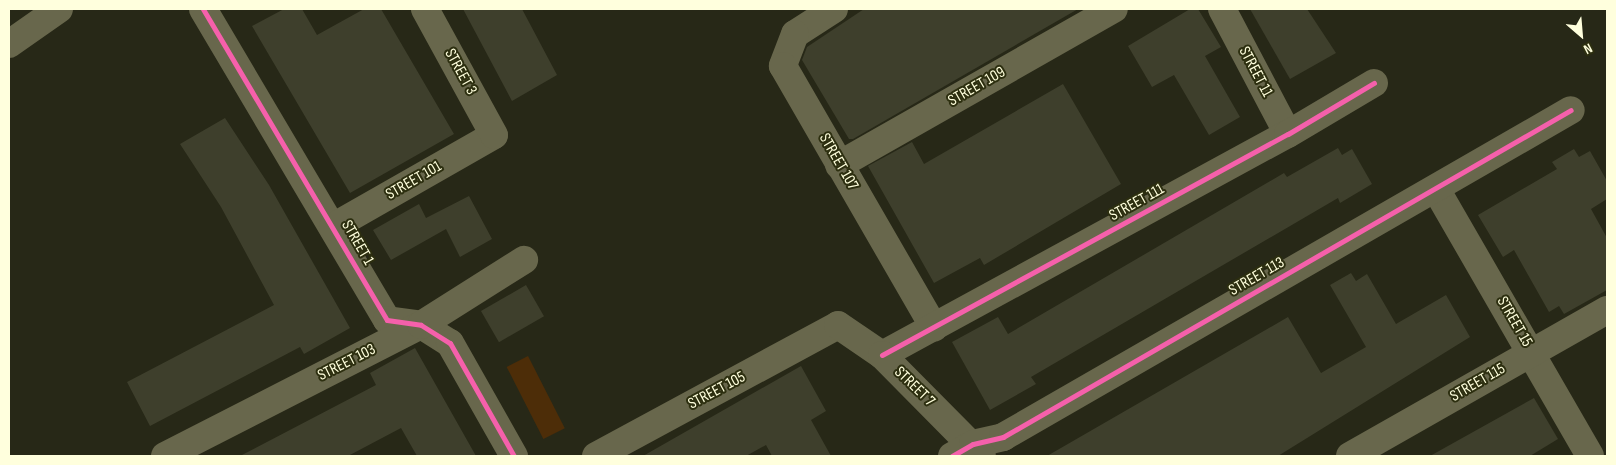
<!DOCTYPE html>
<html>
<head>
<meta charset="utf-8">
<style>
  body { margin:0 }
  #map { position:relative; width:1616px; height:465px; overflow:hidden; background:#272817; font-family:"Sofia Sans Condensed",sans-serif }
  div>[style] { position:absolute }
  .water>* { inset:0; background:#4d2d08; transform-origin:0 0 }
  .building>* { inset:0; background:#3e3f2c; transform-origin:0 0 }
  .minor>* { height:28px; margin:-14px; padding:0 14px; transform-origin:14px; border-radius:14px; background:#68674c }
  .cycleway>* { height:5px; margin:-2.5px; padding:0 2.5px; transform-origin:2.5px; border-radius:2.5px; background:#f560ab }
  span { translate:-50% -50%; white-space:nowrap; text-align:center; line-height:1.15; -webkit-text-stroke:4px #2d2f10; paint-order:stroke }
  .street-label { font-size:16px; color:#ffd }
  .frame { position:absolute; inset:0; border:10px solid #ffd; pointer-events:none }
  .north { position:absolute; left:1556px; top:10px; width:50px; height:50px; -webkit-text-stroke:4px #2d2f10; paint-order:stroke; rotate:153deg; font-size:14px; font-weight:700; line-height:20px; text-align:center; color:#ffd }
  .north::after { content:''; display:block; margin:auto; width:18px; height:22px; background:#ffd; clip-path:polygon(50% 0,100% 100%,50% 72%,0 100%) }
</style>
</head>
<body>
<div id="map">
  <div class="water">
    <div style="left:528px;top:356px;width:81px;height:24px;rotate:63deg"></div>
  </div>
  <div class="building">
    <div style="clip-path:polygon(284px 9px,302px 9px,317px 35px,364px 9px,381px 9px,454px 134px,350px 193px,252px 26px)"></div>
    <div style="clip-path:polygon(463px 9px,522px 9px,557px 75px,512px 101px)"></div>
    <div style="clip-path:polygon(864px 9px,1078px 9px,853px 139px,849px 139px,802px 60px,807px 47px)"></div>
    <div style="clip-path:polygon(1190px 9px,1198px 9px,1221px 47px,1205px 56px,1240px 117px,1209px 135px,1174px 75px,1152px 87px,1128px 46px)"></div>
    <div style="clip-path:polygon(1250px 9px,1307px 9px,1336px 53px,1290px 79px)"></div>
    <div style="clip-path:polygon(1063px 84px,1121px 184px,984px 265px,980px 258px,934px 283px,868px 166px,912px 142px,924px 164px)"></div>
    <div style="clip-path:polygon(225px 118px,269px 185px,350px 328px,304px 354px,300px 347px,150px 426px,127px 382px,274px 305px,221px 207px,180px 144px)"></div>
    <div style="clip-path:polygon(1338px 148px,1342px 155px,1352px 149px,1372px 184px,1340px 203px,1338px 198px,1031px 377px,1036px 384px,990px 410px,952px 342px,998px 317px,1008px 334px,1284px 173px,1287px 177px)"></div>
    <div style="clip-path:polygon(1574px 149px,1579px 157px,1590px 151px,1607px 181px,1607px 199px,1591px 209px,1607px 238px,1607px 290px,1564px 314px,1559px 306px,1549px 312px,1514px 250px,1503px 257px,1478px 215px,1557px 169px,1552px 162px)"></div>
    <div style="clip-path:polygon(469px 196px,492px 239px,460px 257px,446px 229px,391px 260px,373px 230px,419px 204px,426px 218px)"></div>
    <div style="clip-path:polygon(1351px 273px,1356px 281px,1367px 274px,1396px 324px,1446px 295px,1470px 337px,1278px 456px,1047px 456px,1288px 317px,1321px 373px,1366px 347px,1330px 285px)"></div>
    <div style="left:526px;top:285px;width:36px;height:52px;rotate:60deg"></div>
    <div style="clip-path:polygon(415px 348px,476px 456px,417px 456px,401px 428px,348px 456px,240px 456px,376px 385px,370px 373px)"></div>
    <div style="clip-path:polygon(801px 366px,826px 411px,811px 420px,831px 456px,772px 456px,766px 445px,746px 456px,643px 456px)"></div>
    <div style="clip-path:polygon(1534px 398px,1558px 439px,1530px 456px,1430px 456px)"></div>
  </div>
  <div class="minor">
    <div style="left:203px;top:9px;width:361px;rotate:59.4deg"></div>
    <div style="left:387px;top:320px;width:34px;rotate:8deg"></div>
    <div style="left:421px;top:325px;width:34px;rotate:32deg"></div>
    <div style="left:450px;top:343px;width:130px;rotate:60.5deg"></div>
    <div style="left:834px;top:9px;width:46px;rotate:147.3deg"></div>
    <div style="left:795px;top:34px;width:34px;rotate:111deg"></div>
    <div style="left:783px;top:66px;width:302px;rotate:60deg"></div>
    <div style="left:1222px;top:9px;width:141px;rotate:62.2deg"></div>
    <div style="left:9px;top:44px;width:61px;rotate:-35deg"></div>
    <div style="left:839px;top:165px;width:316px;rotate:-29.6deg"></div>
    <div style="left:1436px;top:189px;width:308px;rotate:60deg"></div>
    <div style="left:333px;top:227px;width:185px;rotate:-29.7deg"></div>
    <div style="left:494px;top:135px;width:144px;rotate:-118.7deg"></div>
    <div style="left:882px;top:355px;width:462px;rotate:-28.6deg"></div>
    <div style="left:1288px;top:134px;width:100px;rotate:-30.7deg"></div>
    <div style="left:165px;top:456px;width:288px;rotate:-27.1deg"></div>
    <div style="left:421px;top:325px;width:122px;rotate:-32.3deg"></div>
    <div style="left:596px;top:456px;width:275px;rotate:-28.4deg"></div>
    <div style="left:838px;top:325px;width:53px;rotate:34.3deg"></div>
    <div style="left:882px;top:355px;width:142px;rotate:45.3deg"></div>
    <div style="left:952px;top:456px;width:24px;rotate:-30deg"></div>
    <div style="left:973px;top:444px;width:31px;rotate:-13deg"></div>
    <div style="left:1003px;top:437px;width:655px;rotate:-29.93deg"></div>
    <div style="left:1350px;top:456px;width:296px;rotate:-29.6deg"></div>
  </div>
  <div class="cycleway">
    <div style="left:203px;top:9px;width:361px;rotate:59.4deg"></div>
    <div style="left:387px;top:320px;width:34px;rotate:8deg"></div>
    <div style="left:421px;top:325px;width:34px;rotate:32deg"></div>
    <div style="left:450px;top:343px;width:130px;rotate:60.5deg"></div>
    <div style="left:882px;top:355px;width:462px;rotate:-28.6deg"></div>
    <div style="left:1288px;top:134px;width:100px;rotate:-30.7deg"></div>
    <div style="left:952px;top:456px;width:24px;rotate:-30deg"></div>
    <div style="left:973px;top:444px;width:31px;rotate:-13deg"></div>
    <div style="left:1003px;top:437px;width:655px;rotate:-29.93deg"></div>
  </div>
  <div class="street-label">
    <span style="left:460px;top:72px;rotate:61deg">STREET 3</span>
    <span style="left:1255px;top:72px;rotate:62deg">STREET 11</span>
    <span style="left:977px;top:87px;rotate:-30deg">STREET 109</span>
    <span style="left:838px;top:162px;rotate:60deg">STREET 107</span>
    <span style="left:414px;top:181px;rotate:-30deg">STREET 101</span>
    <span style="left:1137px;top:203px;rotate:-29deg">STREET 111</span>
    <span style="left:357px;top:243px;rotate:60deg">STREET 1</span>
    <span style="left:1257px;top:277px;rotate:-30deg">STREET 113</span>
    <span style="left:1514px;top:322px;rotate:60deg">STREET 15</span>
    <span style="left:347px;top:363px;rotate:-27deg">STREET 103</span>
    <span style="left:1478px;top:383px;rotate:-30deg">STREET 115</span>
    <span style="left:914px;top:387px;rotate:44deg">STREET 7</span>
    <span style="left:717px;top:391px;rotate:-28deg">STREET 105</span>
  </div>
  <div class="frame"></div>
  <div class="north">N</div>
</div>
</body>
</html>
